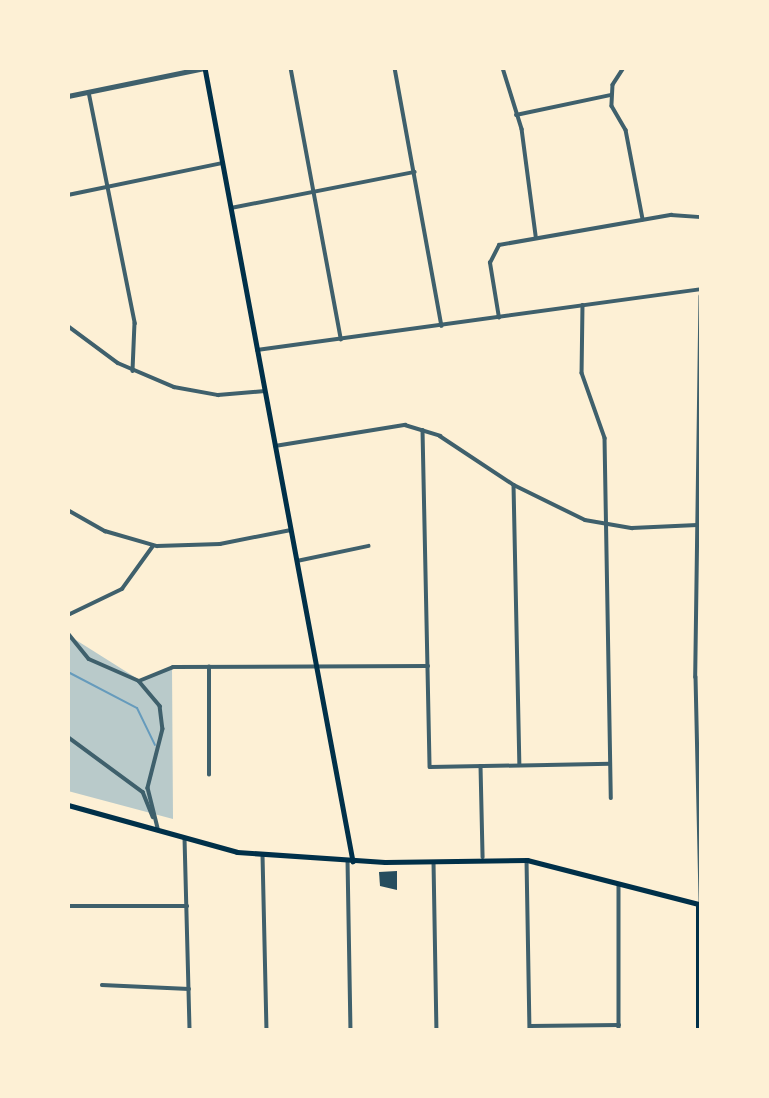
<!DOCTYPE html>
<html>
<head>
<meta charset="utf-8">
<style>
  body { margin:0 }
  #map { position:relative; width:769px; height:1098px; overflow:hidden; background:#fdf0d5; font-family:"PT Sans Narrow",sans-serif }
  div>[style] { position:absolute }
  .green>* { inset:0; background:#b9caca }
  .stream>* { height:2px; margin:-1px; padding:0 1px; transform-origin:1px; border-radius:1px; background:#669bbc }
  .building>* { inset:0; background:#264d5e }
  .minor>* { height:3.5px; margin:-1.75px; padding:0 1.75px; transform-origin:1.75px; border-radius:1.75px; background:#3f606c }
  .tertiary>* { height:4.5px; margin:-2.25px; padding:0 2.25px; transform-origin:2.25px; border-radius:2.25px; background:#3f606c }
  .secondary>* { height:4.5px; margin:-2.25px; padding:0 2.25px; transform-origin:2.25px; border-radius:2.25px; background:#003049 }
  .primary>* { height:5px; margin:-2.5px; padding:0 2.5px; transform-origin:2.5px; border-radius:2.5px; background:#003049 }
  span { translate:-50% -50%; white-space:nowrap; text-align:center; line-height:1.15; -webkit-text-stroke:6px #fdf0d5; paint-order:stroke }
  .frame { position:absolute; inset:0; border:70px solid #fdf0d5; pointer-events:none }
</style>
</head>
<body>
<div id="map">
  <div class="green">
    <div style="clip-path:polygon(68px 635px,141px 681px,172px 666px,173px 819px,68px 791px)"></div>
  </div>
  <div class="stream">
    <div style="left:68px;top:672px;width:78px;rotate:27.6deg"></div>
    <div style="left:137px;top:708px;width:41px;rotate:64.1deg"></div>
  </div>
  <div class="building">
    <div style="clip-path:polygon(397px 871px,397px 890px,380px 886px,379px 872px)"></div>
  </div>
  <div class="minor">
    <div style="left:291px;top:68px;width:276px;rotate:79.5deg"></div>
    <div style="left:395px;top:68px;width:262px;rotate:79.7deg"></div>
    <div style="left:503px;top:68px;width:64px;rotate:72.7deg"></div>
    <div style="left:522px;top:129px;width:108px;rotate:82.5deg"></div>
    <div style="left:624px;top:68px;width:20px;rotate:123deg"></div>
    <div style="left:613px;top:85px;width:21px;rotate:93deg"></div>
    <div style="left:612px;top:106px;width:28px;rotate:60deg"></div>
    <div style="left:626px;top:130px;width:91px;rotate:79.2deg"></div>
    <div style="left:89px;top:92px;width:236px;rotate:78.7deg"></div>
    <div style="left:135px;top:323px;width:48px;rotate:92.4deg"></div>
    <div style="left:516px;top:115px;width:97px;rotate:-11.9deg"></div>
    <div style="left:68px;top:195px;width:158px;rotate:-11.7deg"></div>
    <div style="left:231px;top:208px;width:187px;rotate:-11.1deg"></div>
    <div style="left:701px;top:296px;width:381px;rotate:90.8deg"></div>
    <div style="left:696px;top:677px;width:227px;rotate:88.7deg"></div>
    <div style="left:583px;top:305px;width:68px;rotate:90.8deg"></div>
    <div style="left:582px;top:373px;width:69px;rotate:70.5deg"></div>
    <div style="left:605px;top:438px;width:360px;rotate:89deg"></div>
    <div style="left:499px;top:318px;width:56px;rotate:-99.3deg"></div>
    <div style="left:490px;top:263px;width:20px;rotate:-63deg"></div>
    <div style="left:499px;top:245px;width:175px;rotate:-9.9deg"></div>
    <div style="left:671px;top:215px;width:30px;rotate:4deg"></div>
    <div style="left:68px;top:326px;width:62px;rotate:36.5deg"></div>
    <div style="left:118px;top:363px;width:61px;rotate:23.2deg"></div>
    <div style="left:174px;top:387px;width:45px;rotate:10.3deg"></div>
    <div style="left:218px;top:395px;width:47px;rotate:-4.9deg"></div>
    <div style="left:257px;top:350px;width:448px;rotate:-7.8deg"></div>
    <div style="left:423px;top:430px;width:337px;rotate:88.8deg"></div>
    <div style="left:430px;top:767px;width:180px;rotate:-1deg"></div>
    <div style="left:275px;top:446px;width:132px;rotate:-9.2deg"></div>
    <div style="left:405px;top:425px;width:37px;rotate:17deg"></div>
    <div style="left:440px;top:436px;width:89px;rotate:33.5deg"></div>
    <div style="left:514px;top:485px;width:79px;rotate:26.2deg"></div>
    <div style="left:585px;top:520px;width:48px;rotate:9.7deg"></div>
    <div style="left:632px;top:528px;width:65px;rotate:-2.6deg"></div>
    <div style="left:514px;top:485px;width:280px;rotate:88.8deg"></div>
    <div style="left:68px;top:510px;width:43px;rotate:29.6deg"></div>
    <div style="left:105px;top:531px;width:54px;rotate:16.1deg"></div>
    <div style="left:157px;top:546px;width:63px;rotate:-1.8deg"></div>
    <div style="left:220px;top:544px;width:72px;rotate:-11.2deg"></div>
    <div style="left:297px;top:561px;width:73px;rotate:-11.9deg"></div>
    <div style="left:68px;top:615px;width:60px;rotate:-25.7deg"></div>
    <div style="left:122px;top:589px;width:53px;rotate:-54.2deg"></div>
    <div style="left:68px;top:633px;width:33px;rotate:51deg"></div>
    <div style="left:89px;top:659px;width:55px;rotate:23.7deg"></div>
    <div style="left:139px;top:681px;width:33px;rotate:50deg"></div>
    <div style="left:160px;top:706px;width:23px;rotate:83deg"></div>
    <div style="left:163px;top:729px;width:61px;rotate:104.3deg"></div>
    <div style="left:148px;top:788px;width:41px;rotate:76deg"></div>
    <div style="left:139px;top:681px;width:37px;rotate:-22deg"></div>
    <div style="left:173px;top:667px;width:255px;rotate:-0.2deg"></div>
    <div style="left:68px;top:737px;width:93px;rotate:36.3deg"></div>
    <div style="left:143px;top:792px;width:27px;rotate:68deg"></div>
    <div style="left:481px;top:766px;width:91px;rotate:88.7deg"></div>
    <div style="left:209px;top:775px;width:108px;rotate:-90deg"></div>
    <div style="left:185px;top:838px;width:192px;rotate:88.5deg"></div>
    <div style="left:263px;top:855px;width:175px;rotate:88.7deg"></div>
    <div style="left:348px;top:860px;width:170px;rotate:89deg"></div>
    <div style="left:527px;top:860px;width:170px;rotate:89deg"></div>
    <div style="left:434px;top:862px;width:168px;rotate:89deg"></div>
    <div style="left:619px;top:884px;width:146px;rotate:90deg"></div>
    <div style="left:68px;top:906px;width:119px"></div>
    <div style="left:102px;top:985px;width:87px;rotate:2.6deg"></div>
    <div style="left:530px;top:1026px;width:89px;rotate:-0.6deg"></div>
  </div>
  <div class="tertiary">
    <div style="left:68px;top:96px;width:140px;rotate:-11.6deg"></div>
  </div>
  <div class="secondary">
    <div style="left:205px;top:68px;width:807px;rotate:79.43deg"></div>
  </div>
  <div class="primary">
    <div style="left:68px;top:805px;width:175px;rotate:15.5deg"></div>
    <div style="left:237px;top:852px;width:148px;rotate:3.9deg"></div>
    <div style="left:385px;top:862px;width:142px;rotate:-0.8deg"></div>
    <div style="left:527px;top:860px;width:177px;rotate:14.4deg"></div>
    <div style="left:698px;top:904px;width:126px;rotate:90deg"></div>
  </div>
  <div class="frame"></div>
</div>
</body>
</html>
